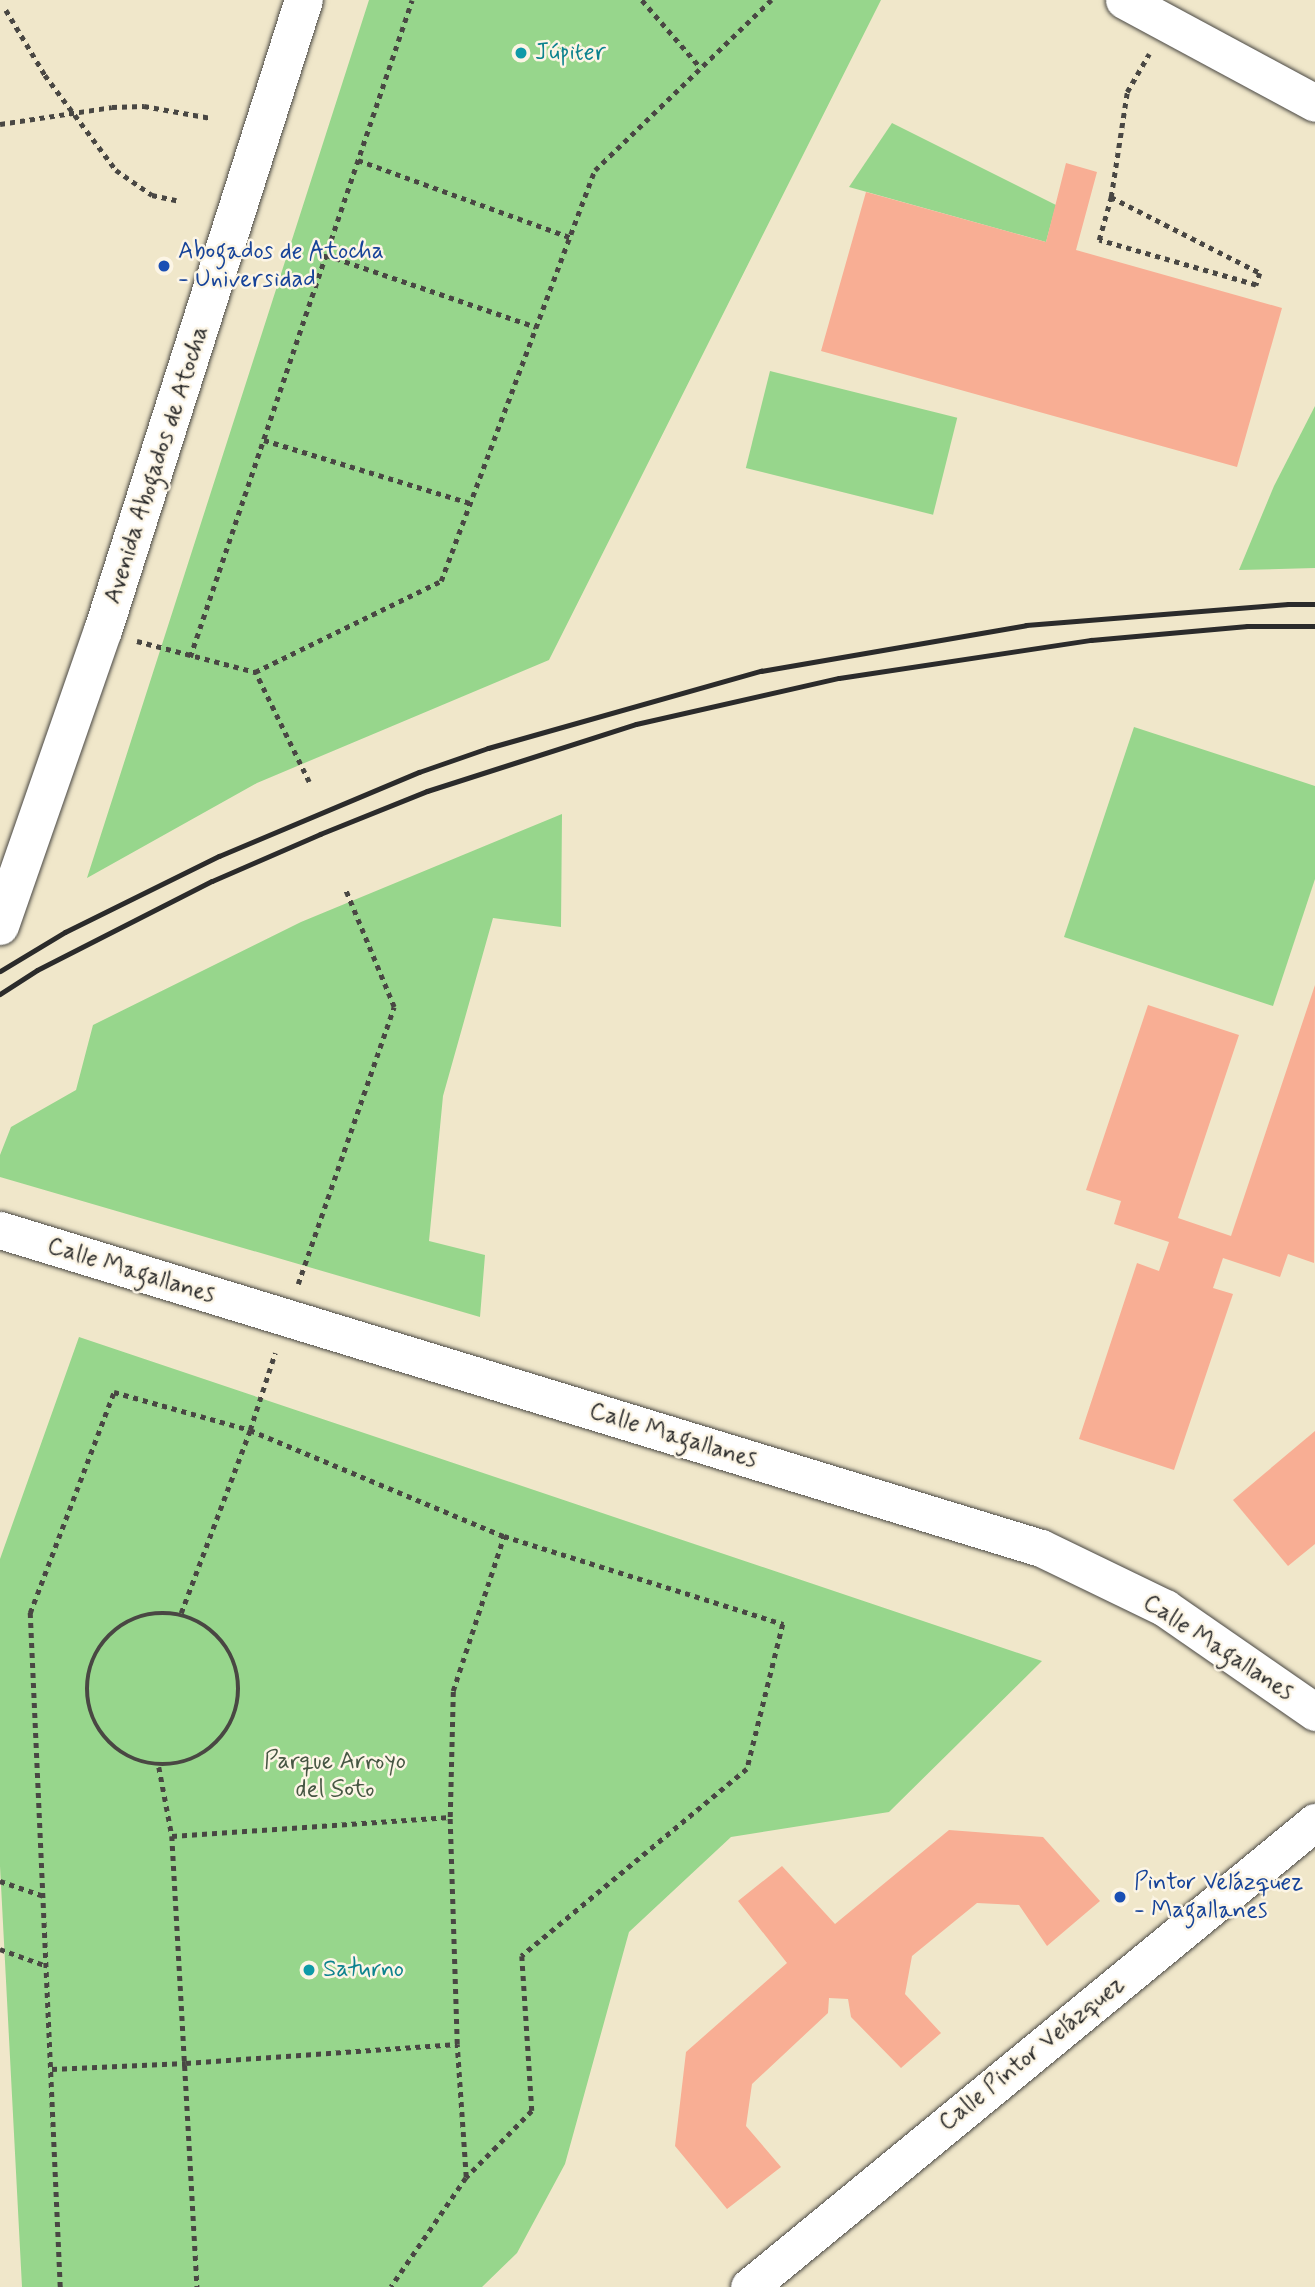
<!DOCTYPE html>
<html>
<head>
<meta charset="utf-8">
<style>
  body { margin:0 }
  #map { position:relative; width:1315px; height:2287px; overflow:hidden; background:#f0e7ca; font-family:Mynerve,sans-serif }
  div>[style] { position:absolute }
  .green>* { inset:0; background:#97d68c; transform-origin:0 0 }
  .building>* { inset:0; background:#f8ae94 }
  .path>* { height:4.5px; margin-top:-2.25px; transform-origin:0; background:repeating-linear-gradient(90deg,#494743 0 5px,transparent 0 10px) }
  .path>.ring { margin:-2.25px; padding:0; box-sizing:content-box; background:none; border:4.5px solid #494743; border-radius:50% }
  .roads { filter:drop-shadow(0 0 2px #494743) drop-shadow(0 0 2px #494743) }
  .minor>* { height:37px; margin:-18.5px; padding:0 18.5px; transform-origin:18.5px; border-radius:18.5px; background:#fff }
  .tertiary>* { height:38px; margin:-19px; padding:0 19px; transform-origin:19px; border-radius:19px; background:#fff }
  .rail>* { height:5px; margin:-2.5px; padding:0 2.5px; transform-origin:2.5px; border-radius:2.5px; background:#2b2b2b }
  .dots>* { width:19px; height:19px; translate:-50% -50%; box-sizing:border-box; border:4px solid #fcf5e5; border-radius:50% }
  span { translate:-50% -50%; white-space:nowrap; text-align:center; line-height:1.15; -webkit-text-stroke:5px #fcf5e5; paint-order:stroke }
  .culture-label { font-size:24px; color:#0d838f }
  .left { translate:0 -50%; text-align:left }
  .transit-label { font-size:24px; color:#164399 }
  .street-label { font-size:24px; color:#2b2b2b }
  .park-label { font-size:24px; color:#465643 }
</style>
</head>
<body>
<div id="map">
  <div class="green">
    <div style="clip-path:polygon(369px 0,881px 0,549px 660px,257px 783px,87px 878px)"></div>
    <div style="clip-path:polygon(892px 123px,1056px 205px,1046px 242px,849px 187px)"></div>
    <div style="left:770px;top:371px;width:193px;height:100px;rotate:14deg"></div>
    <div style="clip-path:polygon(1315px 406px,1315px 568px,1239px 570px,1274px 486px)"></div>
    <div style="clip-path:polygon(1134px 727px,1315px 786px,1315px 879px,1273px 1006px,1064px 937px)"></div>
    <div style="clip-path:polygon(562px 814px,561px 927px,493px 918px,443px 1096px,429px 1241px,485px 1255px,480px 1317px,0 1177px,0 1155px,11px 1127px,76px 1090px,93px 1025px,301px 922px)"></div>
    <div style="clip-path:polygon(79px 1337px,1042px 1661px,889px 1812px,731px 1837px,629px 1932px,565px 2164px,517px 2253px,482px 2287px,22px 2287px,0 1866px,0 1559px)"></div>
  </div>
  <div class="building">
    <div style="clip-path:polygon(1066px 163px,1097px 172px,1076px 250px,1282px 308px,1237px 467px,821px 351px,866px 192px,1046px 242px)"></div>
    <div style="clip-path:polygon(1315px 985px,1314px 1263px,1288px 1254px,1280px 1277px,1223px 1258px,1213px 1288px,1233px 1294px,1174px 1470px,1079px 1439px,1137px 1263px,1159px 1271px,1169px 1242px,1114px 1224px,1121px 1201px,1086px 1190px,1148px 1005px,1239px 1035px,1178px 1218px,1231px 1236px)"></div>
    <div style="clip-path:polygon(1315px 1431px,1315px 1544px,1288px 1566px,1233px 1500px)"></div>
    <div style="clip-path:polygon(949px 1830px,1043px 1837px,1100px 1901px,1047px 1946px,1019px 1905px,977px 1903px,912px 1956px,905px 1994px,941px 2033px,901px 2068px,851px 2017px,848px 1999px,829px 1998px,828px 2013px,752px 2084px,746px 2126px,781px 2167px,727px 2209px,675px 2146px,686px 2052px,787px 1963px,738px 1901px,782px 1866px,835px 1924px)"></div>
  </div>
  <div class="path">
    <div style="left:642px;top:0;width:90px;rotate:49.1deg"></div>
    <div style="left:6px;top:10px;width:76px;rotate:59deg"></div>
    <div style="left:45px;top:75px;width:119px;rotate:53.2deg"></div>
    <div style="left:116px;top:170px;width:44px;rotate:34.8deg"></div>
    <div style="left:152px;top:195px;width:25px;rotate:12deg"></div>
    <div style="left:0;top:124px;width:113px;rotate:-8.6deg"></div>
    <div style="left:112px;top:107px;width:32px;rotate:-2deg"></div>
    <div style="left:144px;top:106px;width:68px;rotate:10.2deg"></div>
    <div style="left:358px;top:160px;width:226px;rotate:20deg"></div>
    <div style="left:1111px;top:197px;width:167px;rotate:27deg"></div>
    <div style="left:1260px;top:273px;width:13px;rotate:108deg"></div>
    <div style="left:1256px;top:285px;width:163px;rotate:-164deg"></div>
    <div style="left:1099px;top:240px;width:45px;rotate:-74.4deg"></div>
    <div style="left:1111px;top:197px;width:106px;rotate:-81.3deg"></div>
    <div style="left:1127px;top:92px;width:44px;rotate:-59.9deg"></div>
    <div style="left:326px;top:255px;width:222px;rotate:18.9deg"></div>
    <div style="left:264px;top:440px;width:215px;rotate:17deg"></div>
    <div style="left:137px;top:641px;width:122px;rotate:14.7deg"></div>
    <div style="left:190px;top:657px;width:693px;rotate:-71.33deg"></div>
    <div style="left:309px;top:782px;width:123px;rotate:-116.1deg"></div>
    <div style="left:255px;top:672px;width:207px;rotate:-26.1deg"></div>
    <div style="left:441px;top:581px;width:439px;rotate:-69.5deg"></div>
    <div style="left:595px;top:170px;width:245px;rotate:-44deg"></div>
    <div style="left:298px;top:1284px;width:293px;rotate:-70.9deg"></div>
    <div style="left:394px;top:1007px;width:126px;rotate:-112.5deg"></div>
    <div style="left:181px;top:1613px;width:196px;rotate:-69.3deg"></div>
    <div style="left:250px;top:1430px;width:81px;rotate:-72deg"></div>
    <div class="ring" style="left:87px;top:1613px;width:147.5px;height:147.5px"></div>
    <div style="left:159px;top:1767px;width:70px;rotate:79.3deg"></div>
    <div style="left:172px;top:1836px;width:452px;rotate:86.8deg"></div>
    <div style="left:172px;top:1836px;width:279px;rotate:-3.9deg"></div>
    <div style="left:0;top:1881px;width:46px;rotate:18.8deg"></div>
    <div style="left:0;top:1949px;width:50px;rotate:19.9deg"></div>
    <div style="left:52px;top:2069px;width:134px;rotate:-2.6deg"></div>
    <div style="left:186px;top:2063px;width:272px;rotate:-4deg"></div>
    <div style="left:466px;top:2177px;width:133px;rotate:-93.9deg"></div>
    <div style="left:457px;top:2044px;width:227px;rotate:-91.8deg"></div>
    <div style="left:450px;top:1817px;width:126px;rotate:-88.6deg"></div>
    <div style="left:453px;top:1691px;width:163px;rotate:-71.8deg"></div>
    <div style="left:60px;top:2287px;width:675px;rotate:-92.55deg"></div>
    <div style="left:30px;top:1613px;width:236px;rotate:-69.2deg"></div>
    <div style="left:114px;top:1392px;width:141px;rotate:15.6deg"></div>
    <div style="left:250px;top:1430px;width:275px;rotate:22.7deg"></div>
    <div style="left:504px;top:1536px;width:293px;rotate:17.5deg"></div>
    <div style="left:783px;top:1624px;width:149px;rotate:103.9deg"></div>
    <div style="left:747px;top:1769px;width:293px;rotate:140.3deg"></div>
    <div style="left:522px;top:1956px;width:155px;rotate:86.3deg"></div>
    <div style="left:532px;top:2111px;width:94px;rotate:134.6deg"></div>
    <div style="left:466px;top:2178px;width:132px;rotate:124.5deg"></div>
  </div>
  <div class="roads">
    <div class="minor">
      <div style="left:1124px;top:0;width:217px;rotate:28.3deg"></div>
      <div style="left:0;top:1230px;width:1088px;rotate:16.99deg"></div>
      <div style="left:1041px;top:1548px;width:138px;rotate:25.8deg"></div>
      <div style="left:1165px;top:1608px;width:183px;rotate:34.7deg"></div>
      <div style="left:749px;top:2287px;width:733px;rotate:-39.4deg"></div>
    </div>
    <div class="tertiary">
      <div style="left:0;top:926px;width:312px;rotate:-70.8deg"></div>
      <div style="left:103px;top:631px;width:662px;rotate:-72.33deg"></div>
    </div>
  </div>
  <div class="rail">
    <div style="left:0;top:971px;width:76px;rotate:-31deg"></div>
    <div style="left:65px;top:932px;width:172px;rotate:-26.3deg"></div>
    <div style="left:219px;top:856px;width:217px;rotate:-22.8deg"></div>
    <div style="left:419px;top:772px;width:73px;rotate:-19.2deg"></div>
    <div style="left:488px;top:748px;width:284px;rotate:-15.8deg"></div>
    <div style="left:761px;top:671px;width:269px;rotate:-9.8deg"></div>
    <div style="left:1026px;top:625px;width:263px;rotate:-4.6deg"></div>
    <div style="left:1288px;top:604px;width:27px"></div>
    <div style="left:0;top:994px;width:44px;rotate:-33deg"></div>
    <div style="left:37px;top:970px;width:196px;rotate:-27deg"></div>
    <div style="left:212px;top:881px;width:118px;rotate:-23.5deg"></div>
    <div style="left:320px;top:834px;width:115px;rotate:-21.9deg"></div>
    <div style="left:427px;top:791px;width:219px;rotate:-17.8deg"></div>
    <div style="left:636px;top:724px;width:208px;rotate:-12.8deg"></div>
    <div style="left:839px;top:678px;width:255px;rotate:-8.6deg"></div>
    <div style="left:1091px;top:640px;width:157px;rotate:-5.1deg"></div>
    <div style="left:1247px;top:626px;width:68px"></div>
  </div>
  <div class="dots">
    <div style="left:521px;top:53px;background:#0f9aa8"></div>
    <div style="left:164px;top:266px;background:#1a4fb4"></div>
    <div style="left:1120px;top:1897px;background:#1a4fb4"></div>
    <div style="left:309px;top:1970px;background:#0f9aa8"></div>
  </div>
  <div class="culture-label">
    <span class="left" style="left:535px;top:53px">Júpiter</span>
    <span class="left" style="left:323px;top:1970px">Saturno</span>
  </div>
  <div class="transit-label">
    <span class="left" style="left:178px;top:266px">Abogados de Atocha<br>- Universidad</span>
    <span class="left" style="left:1134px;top:1897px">Pintor Velázquez<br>- Magallanes</span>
  </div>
  <div class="street-label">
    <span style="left:157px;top:465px;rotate:-72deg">Avenida Abogados de Atocha</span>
    <span style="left:131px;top:1271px;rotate:17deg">Calle Magallanes</span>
    <span style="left:673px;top:1436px;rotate:17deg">Calle Magallanes</span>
    <span style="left:1218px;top:1648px;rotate:33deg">Calle Magallanes</span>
    <span style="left:1032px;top:2054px;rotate:-39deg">Calle Pintor Velázquez</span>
  </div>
  <div class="park-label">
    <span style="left:335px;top:1776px">Parque Arroyo<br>del Soto</span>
  </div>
</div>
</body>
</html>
